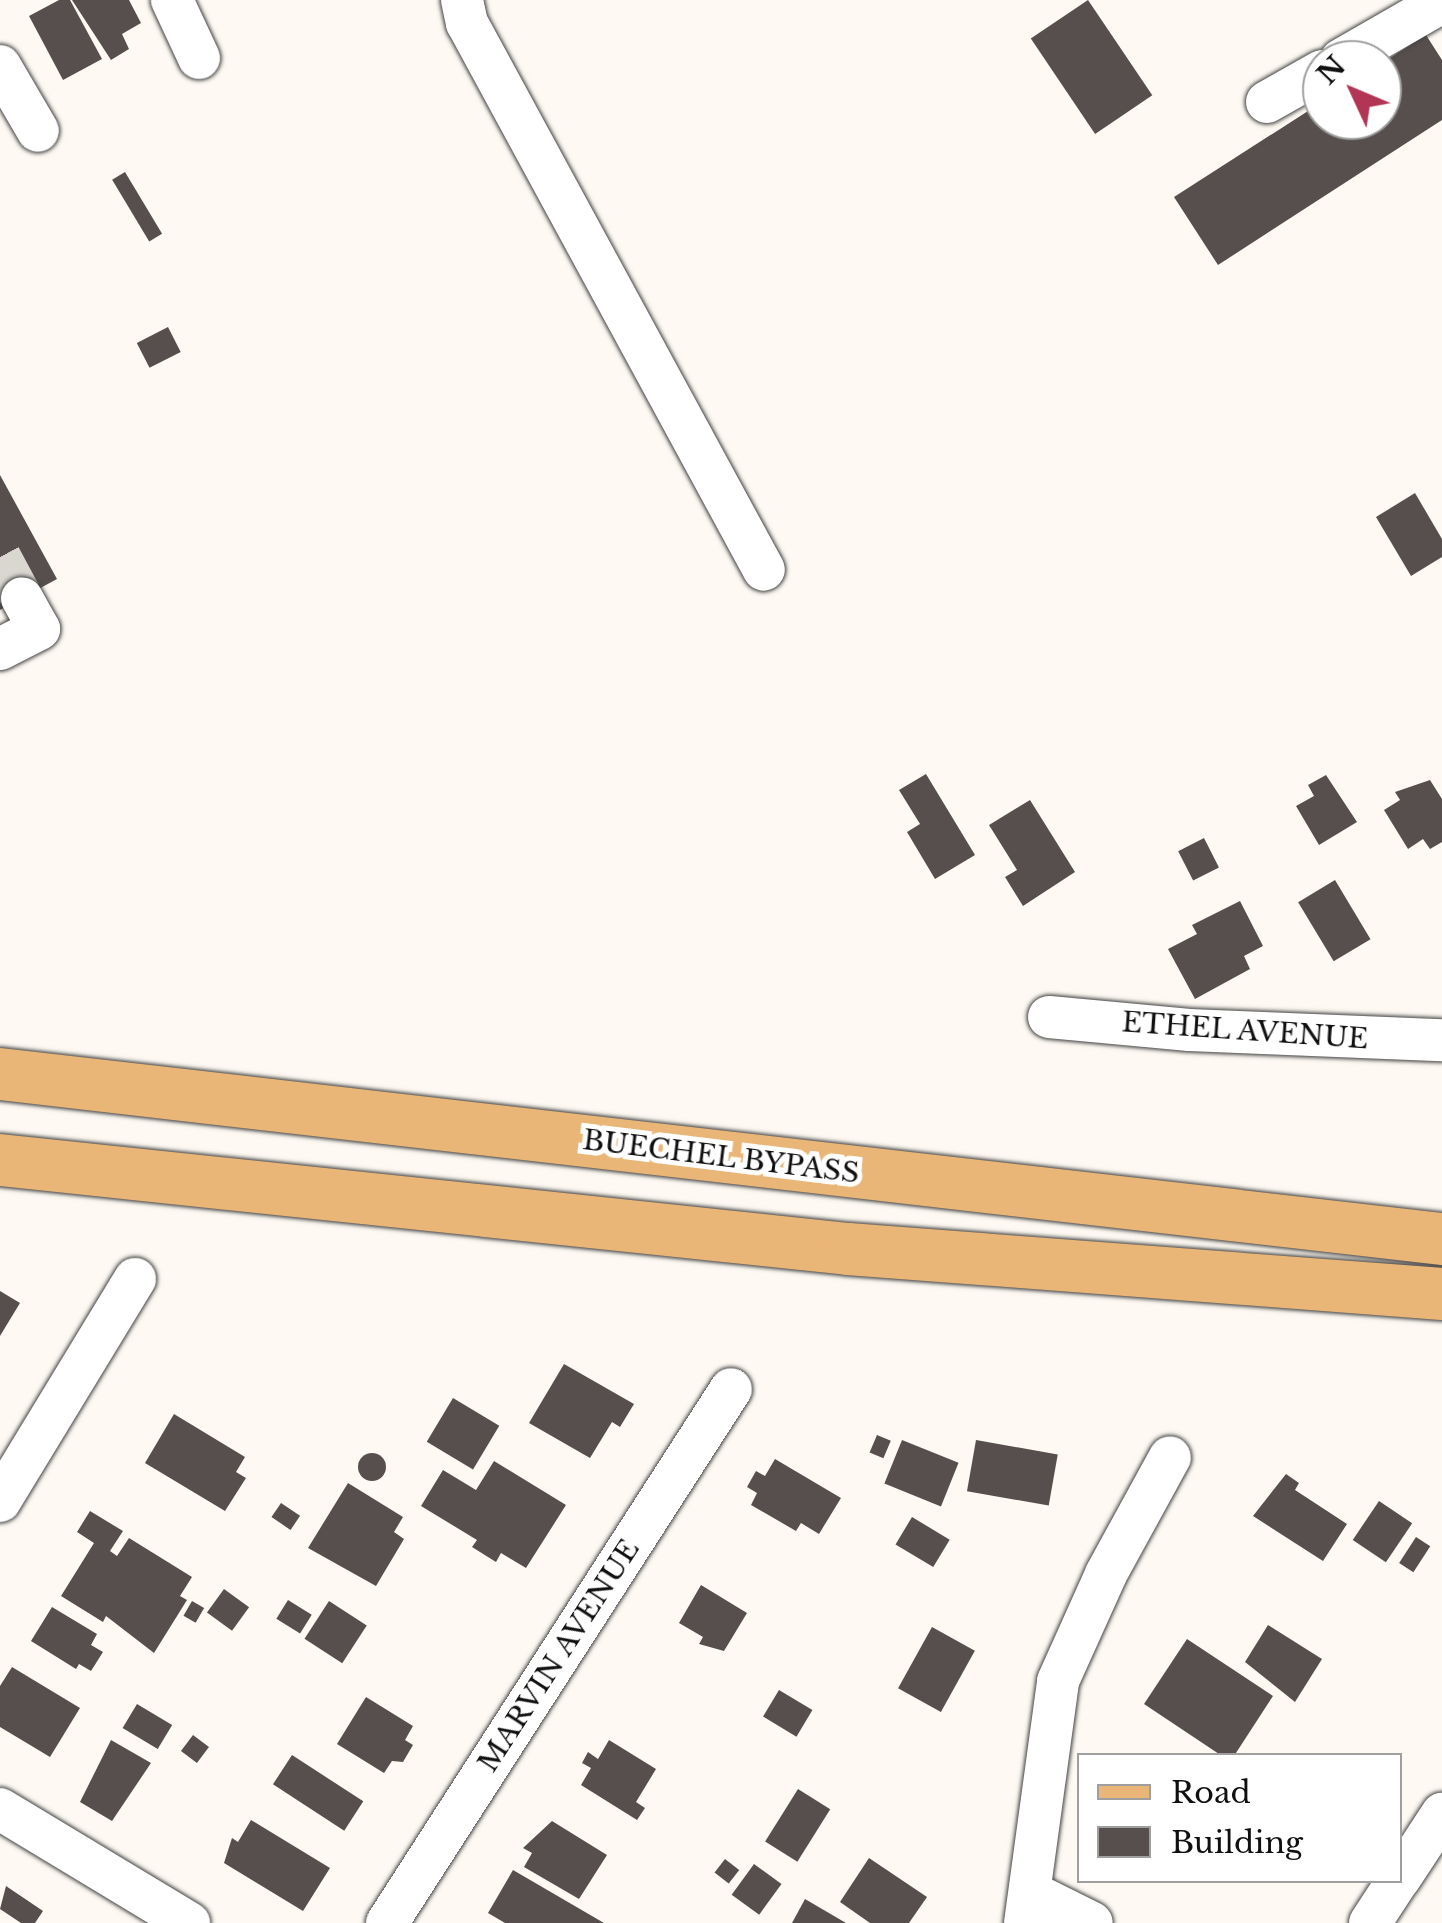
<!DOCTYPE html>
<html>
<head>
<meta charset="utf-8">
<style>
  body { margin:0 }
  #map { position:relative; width:1442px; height:1923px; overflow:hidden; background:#fefaf3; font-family:"Libre Baskerville",serif }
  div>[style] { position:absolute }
  .building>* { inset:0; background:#574f4d; transform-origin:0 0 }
  .round { border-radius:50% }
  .minor-tunnel>* { height:42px; margin-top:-21px; transform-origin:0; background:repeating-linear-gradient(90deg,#dad7d1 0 42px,transparent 0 63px) }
  .roads { filter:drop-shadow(0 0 2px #434343) drop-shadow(0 0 2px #434343) }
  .minor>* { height:42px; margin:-21px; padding:0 21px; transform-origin:21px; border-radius:21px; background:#fff }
  .major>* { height:52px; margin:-26px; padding:0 26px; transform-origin:26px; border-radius:26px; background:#eab677 }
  span { translate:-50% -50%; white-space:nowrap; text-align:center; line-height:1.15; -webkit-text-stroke:10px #fff; paint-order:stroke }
  .street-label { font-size:28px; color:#101010 }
  .legend { position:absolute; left:1077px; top:1753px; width:325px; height:130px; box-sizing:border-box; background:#fff; border:2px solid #9f9f9f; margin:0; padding:12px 18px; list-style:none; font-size:30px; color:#101010 }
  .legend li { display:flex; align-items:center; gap:20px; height:50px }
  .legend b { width:50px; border:2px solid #9f9f9f }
  .north { position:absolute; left:1302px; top:40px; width:100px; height:100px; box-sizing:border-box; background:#fff; border:2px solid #9f9f9f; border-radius:50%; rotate:314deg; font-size:28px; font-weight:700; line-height:40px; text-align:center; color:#101010 }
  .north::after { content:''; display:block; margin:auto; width:35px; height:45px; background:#b23555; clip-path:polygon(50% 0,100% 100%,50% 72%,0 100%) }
</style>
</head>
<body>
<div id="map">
  <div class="building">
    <div style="clip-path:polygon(59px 0,70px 0,102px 59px,63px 80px,29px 16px)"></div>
    <div style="clip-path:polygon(72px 0,129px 0,141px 23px,122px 34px,129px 49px,111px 60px)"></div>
    <div style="left:1088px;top:0;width:115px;height:69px;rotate:56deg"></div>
    <div style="clip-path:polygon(1426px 35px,1442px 60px,1442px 120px,1218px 265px,1174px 197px,1322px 102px,1322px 120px,1382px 120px,1382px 63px)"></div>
    <div style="left:125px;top:172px;width:72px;height:15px;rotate:59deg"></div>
    <div style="left:168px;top:327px;width:28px;height:35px;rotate:63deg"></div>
    <div style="clip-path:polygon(0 475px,57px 579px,0 610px)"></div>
    <div style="clip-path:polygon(1415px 493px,1442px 539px,1442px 557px,1411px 576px,1376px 517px)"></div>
    <div style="clip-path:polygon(926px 774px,975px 855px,935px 879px,907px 832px,920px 824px,899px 790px)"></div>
    <div style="clip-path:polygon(1326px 775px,1357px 822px,1319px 845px,1296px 806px,1314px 796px,1308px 785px)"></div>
    <div style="clip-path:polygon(1430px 780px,1442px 799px,1442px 842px,1430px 849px,1423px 839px,1408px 849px,1384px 810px,1400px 800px,1395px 792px)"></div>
    <div style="clip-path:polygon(1030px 800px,1075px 872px,1023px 906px,1005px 877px,1017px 870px,989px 825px)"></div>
    <div style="left:1204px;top:838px;width:33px;height:29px;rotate:63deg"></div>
    <div style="left:1335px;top:880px;width:69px;height:43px;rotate:59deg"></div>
    <div style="clip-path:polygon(1240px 901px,1263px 946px,1244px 956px,1250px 969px,1195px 999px,1168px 949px,1197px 934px,1192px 925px)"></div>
    <div style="clip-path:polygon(0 1291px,20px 1303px,0 1336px)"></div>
    <div style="clip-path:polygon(564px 1364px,634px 1404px,620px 1427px,612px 1422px,590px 1458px,529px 1423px)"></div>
    <div style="left:453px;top:1398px;width:54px;height:51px;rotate:31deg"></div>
    <div style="clip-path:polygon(174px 1414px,245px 1457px,236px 1472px,246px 1478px,225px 1511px,145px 1463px)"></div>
    <div style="left:877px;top:1435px;width:15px;height:19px;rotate:23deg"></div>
    <div style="left:902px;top:1440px;width:61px;height:47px;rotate:22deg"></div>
    <div style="left:976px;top:1440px;width:83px;height:52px;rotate:10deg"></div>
    <div class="round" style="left:358px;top:1453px;width:28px;height:28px"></div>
    <div style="clip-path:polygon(775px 1459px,841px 1498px,819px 1534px,801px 1523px,796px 1531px,751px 1505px,757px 1493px,747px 1487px,756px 1471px,765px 1476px)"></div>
    <div style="clip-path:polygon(494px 1461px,566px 1505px,526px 1568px,501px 1553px,496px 1562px,472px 1547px,477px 1540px,421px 1506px,443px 1470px,476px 1490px)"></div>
    <div style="clip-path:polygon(1286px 1474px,1299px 1483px,1295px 1490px,1347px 1524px,1323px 1561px,1253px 1516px)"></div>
    <div style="clip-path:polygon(348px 1483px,403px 1517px,394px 1532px,404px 1539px,376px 1586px,308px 1548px)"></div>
    <div style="left:1379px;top:1501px;width:40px;height:47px;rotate:34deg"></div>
    <div style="left:281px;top:1503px;width:23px;height:17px;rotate:34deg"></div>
    <div style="clip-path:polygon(90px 1511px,123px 1531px,110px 1551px,117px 1556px,129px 1538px,192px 1577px,180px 1596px,187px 1600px,154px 1653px,106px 1616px,103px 1622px,61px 1596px,94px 1543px,77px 1532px)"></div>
    <div style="left:912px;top:1517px;width:44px;height:32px;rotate:31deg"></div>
    <div style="left:1416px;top:1537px;width:17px;height:31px;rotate:33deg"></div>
    <div style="clip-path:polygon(701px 1585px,747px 1613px,724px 1651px,699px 1644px,703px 1637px,679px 1623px)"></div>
    <div style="left:224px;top:1589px;width:31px;height:29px;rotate:36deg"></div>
    <div style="left:288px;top:1600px;width:28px;height:22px;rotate:32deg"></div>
    <div style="left:192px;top:1601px;width:14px;height:17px;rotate:30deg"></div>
    <div style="left:329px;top:1601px;width:45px;height:45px;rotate:33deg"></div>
    <div style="clip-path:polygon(52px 1607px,97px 1634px,91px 1645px,103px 1652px,91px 1671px,79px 1664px,76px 1669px,31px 1641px)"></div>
    <div style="clip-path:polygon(1268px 1625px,1322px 1659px,1295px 1702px,1245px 1662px)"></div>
    <div style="left:932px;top:1627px;width:49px;height:70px;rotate:29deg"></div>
    <div style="clip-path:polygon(1187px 1639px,1273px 1696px,1234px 1756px,1222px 1756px,1144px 1704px)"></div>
    <div style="clip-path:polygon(12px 1667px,80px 1708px,50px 1757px,0 1727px,0 1686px)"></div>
    <div style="left:779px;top:1690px;width:39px;height:31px;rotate:31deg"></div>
    <div style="clip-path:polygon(366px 1697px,413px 1726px,405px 1740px,413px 1745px,403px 1762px,392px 1761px,384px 1773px,337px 1744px)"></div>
    <div style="left:137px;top:1704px;width:41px;height:28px;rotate:31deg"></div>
    <div style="left:193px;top:1735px;width:20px;height:20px;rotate:37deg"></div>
    <div style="clip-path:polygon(111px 1740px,151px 1763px,112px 1821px,80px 1802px)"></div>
    <div style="clip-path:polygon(609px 1740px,656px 1769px,636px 1802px,645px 1808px,637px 1820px,581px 1785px,591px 1768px,582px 1763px,588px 1752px,598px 1759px)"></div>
    <div style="left:292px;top:1755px;width:85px;height:35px;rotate:33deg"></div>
    <div style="left:798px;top:1789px;width:38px;height:62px;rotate:32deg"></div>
    <div style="clip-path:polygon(251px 1820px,330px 1868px,303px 1911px,224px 1863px,232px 1838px,238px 1842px)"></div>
    <div style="clip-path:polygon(552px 1821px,607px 1855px,579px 1899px,524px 1867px,532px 1853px,523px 1848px)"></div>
    <div style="clip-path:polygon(869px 1858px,927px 1897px,909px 1923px,870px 1923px,840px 1902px)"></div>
    <div style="left:725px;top:1859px;width:18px;height:17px;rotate:38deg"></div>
    <div style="left:754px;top:1864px;width:34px;height:38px;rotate:36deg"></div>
    <div style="clip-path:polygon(513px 1870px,604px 1923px,505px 1923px,488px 1913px)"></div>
    <div style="clip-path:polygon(6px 1886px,43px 1911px,35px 1923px,21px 1923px,0 1909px)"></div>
    <div style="clip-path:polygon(805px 1899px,846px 1923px,792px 1923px)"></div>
  </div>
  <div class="minor-tunnel">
    <div style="left:0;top:557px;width:47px;rotate:61.8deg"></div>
  </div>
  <div class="roads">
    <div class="minor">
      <div style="left:172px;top:0;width:64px;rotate:65deg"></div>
      <div style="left:462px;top:0;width:24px;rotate:78deg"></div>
      <div style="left:467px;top:23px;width:622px;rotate:61.5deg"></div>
      <div style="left:1341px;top:60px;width:116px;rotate:-29.9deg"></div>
      <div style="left:0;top:66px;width:75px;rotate:59.7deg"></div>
      <div style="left:1267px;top:102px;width:63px;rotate:-29.4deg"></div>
      <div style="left:0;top:649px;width:44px;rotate:-27.1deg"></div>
      <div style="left:39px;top:629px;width:35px;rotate:-119deg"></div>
      <div style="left:1049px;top:1017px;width:141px;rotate:5.3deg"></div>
      <div style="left:1189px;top:1030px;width:253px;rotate:2.3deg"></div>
      <div style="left:0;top:1501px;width:260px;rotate:-58.7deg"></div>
      <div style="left:0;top:1809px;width:221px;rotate:31.1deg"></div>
      <div style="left:1400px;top:1878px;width:77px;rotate:-56.7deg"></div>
      <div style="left:1030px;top:1892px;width:69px;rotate:26.6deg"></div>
      <div style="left:387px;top:1923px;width:635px;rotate:-57.21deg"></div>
      <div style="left:1025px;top:1923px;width:244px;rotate:-82.2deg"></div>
      <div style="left:1058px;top:1681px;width:117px;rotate:-65.8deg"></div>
      <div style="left:1106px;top:1574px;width:133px;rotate:-61.3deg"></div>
      <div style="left:1370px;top:1923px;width:51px;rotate:-56.9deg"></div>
    </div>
    <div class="major">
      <div style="left:0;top:1074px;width:1451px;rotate:6.53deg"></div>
      <div style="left:0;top:1160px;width:853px;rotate:5.99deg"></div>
      <div style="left:848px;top:1249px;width:596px;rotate:4.33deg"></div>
    </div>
  </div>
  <div class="street-label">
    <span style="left:1245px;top:1031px;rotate:4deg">ETHEL AVENUE</span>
    <span style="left:721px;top:1157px;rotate:7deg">BUECHEL BYPASS</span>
    <span style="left:559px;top:1656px;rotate:-57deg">MARVIN AVENUE</span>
  </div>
  <ul class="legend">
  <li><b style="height:12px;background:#eab677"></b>Road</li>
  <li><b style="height:28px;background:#574f4d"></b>Building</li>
  </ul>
  <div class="north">N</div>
</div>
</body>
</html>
